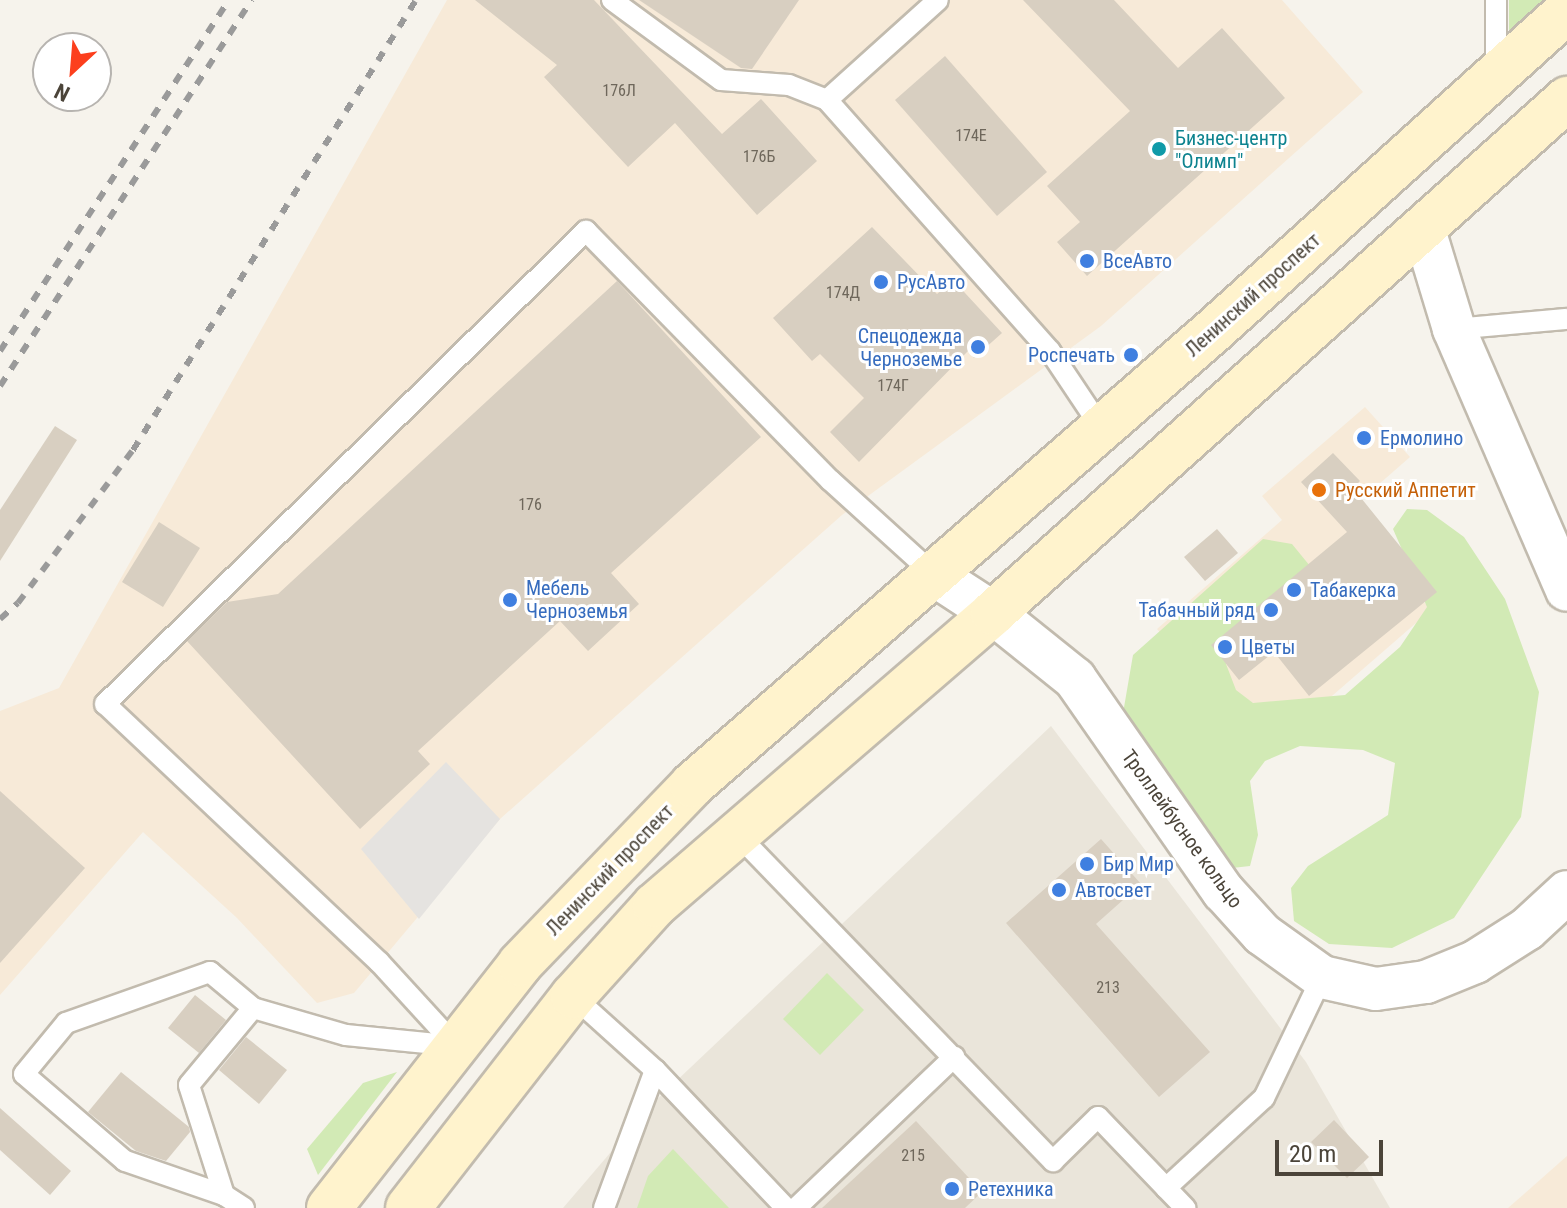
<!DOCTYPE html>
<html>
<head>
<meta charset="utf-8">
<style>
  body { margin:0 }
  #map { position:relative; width:1567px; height:1208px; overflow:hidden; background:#f6f3ec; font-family:"Roboto Condensed",sans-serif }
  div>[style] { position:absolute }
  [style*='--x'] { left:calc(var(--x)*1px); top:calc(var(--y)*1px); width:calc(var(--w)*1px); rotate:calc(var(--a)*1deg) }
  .residential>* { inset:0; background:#eae5da }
  .commercial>* { inset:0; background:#f7ead8 }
  .green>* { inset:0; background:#d2eab5 }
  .parking>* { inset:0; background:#e5e3e0 }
  .building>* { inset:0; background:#d8cfc1 }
  .roads { filter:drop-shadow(2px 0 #c2bbae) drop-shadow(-2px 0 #c2bbae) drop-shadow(0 2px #c2bbae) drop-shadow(0 -2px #c2bbae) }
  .service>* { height:20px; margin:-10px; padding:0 10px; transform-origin:10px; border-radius:10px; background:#fff }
  .minor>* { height:42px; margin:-21px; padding:0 21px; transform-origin:21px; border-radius:21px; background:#fff }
  .secondary>* { height:44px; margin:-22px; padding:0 22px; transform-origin:22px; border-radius:22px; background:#fff3cd }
  .rail>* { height:6px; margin-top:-3px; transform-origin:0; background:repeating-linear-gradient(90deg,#9a9a9a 0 10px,transparent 0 20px) }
  .dots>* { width:22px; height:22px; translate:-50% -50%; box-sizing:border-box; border:4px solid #fff; border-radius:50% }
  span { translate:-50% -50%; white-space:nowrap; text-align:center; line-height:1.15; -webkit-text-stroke:6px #fff; paint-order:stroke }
  .number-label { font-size:16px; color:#6e675b }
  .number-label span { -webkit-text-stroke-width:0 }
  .culture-label { font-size:20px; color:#0d838f }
  .left { translate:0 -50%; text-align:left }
  .shop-label { font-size:20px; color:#366cbe }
  .right { translate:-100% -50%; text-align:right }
  .street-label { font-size:20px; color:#4b4439 }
  .food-label { font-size:20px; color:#c56008 }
  .north { position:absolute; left:32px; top:32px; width:80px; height:80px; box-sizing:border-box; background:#fff; border:2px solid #b7b4b0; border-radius:50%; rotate:206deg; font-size:22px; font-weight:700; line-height:32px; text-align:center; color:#4b4439 }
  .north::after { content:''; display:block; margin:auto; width:28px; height:36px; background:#fc3f1d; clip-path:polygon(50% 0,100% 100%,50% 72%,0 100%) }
  .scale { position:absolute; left:1275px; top:1140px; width:108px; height:36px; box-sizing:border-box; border:4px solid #4b4439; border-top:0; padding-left:10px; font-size:24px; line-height:28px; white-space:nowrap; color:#4b4439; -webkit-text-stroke:6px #fff; paint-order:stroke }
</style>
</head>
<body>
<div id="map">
  <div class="residential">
    <div style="clip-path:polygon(1051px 726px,1306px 1062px,1390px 1208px,563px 1208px,652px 1104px)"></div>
  </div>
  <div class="commercial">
    <div style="clip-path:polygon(447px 0,1282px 0,1363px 92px,1101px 326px,842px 515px,500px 819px,354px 993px,317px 1003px,237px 918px,143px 832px,0 995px,0 711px,59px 688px)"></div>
    <div style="clip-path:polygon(1365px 407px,1410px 457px,1346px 513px,1431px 610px,1265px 754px,1157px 629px,1282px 520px,1262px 496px)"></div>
    <div style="clip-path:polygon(1567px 1156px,1567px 1208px,1508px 1208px)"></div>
  </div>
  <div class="green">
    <div style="clip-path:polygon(1509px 0,1550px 0,1509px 36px)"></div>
    <div style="clip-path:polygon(1407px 509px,1427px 510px,1464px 537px,1505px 599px,1539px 692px,1521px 817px,1454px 918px,1392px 948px,1329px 944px,1294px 921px,1291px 888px,1308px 866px,1388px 815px,1395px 763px,1363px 750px,1300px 746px,1265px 761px,1250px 781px,1258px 835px,1250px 866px,1232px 868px,1122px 719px,1133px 655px,1263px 539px,1292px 544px,1310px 566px,1226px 664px,1236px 690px,1253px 703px,1345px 695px,1400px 647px,1427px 607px,1393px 529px)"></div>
    <div style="clip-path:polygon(827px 973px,864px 1010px,820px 1055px,783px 1019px)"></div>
    <div style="clip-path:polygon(397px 1072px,318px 1175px,307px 1149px,363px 1083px)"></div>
    <div style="clip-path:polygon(673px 1149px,729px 1208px,637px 1208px,648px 1176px)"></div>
  </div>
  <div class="parking">
    <div style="clip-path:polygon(446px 762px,500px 819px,419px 919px,361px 849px)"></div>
  </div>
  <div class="building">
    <div style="clip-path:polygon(475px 0,594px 0,722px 134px,761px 99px,817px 161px,757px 215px,675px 123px,628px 167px,544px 77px,557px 65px)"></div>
    <div style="clip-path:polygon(639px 0,799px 0,752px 69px,741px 68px)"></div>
    <div style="clip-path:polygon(1023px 0,1114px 0,1178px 68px,1222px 28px,1285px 98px,1087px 276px,1057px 242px,1080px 222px,1047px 186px,1130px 111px)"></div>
    <div style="clip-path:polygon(945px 56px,1047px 172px,997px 216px,895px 100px)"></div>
    <div style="clip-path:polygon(872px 227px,937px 294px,953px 280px,1002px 333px,974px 358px,968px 351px,859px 462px,830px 432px,864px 398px,820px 354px,812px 361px,773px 318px)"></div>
    <div style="clip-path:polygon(617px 281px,761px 437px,611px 573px,639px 604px,588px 651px,560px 621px,418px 751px,430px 764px,360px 829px,187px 641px,227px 602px,278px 594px)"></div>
    <div style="clip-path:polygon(55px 426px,77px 440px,0 561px,0 510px)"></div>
    <div style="clip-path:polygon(1333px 453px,1360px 481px,1353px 488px,1437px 592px,1309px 696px,1274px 652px,1239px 680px,1211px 645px,1347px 532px,1301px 482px)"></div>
    <div style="clip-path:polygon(159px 522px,200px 548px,163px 607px,122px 582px)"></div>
    <div style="clip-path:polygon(1217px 529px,1238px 553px,1205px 581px,1184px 557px)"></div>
    <div style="clip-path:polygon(0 791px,85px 868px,0 963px)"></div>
    <div style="clip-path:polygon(1101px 839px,1141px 884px,1096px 924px,1210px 1052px,1159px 1097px,1006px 923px)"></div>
    <div style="clip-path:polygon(195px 995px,226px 1020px,199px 1053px,168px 1028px)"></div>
    <div style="clip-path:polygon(246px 1037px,287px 1070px,259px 1104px,219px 1070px)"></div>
    <div style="clip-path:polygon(121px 1072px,189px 1127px,190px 1132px,166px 1161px,136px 1151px,88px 1112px)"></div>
    <div style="clip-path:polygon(0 1108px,71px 1171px,50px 1195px,0 1150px)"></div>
    <div style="clip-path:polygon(1334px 1120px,1369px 1157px,1347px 1178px,1311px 1142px)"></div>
    <div style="clip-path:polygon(916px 1121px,982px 1192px,965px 1208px,822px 1208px)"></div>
  </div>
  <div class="roads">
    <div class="service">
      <div style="--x:612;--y:0;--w:135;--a:36.3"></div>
      <div style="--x:721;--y:80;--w:68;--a:4.2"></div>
      <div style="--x:789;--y:85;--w:41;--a:21.5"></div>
      <div style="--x:827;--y:100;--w:336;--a:48.4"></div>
      <div style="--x:1050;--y:351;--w:94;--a:56.3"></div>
      <div style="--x:1496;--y:0;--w:72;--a:90"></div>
      <div style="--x:827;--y:100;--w:149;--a:-42"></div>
      <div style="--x:1454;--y:329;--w:113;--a:-5.1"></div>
      <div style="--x:735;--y:832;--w:458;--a:46"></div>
      <div style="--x:1053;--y:1161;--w:63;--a:-44.4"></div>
      <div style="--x:1098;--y:1117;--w:98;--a:46.2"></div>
      <div style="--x:1166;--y:1188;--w:133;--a:-42.6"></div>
      <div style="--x:1264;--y:1098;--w:134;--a:-64.4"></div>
      <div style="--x:573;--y:996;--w:110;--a:42.1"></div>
      <div style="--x:655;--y:1070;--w:190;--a:46.5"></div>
      <div style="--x:456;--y:1046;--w:114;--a:-132.5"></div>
      <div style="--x:379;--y:962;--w:376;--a:-136.7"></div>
      <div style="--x:105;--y:704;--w:675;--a:-44.52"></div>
      <div style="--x:586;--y:231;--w:349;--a:45.6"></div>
      <div style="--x:830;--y:480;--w:143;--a:42.2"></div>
      <div style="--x:1166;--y:1188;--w:28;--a:46"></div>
      <div style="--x:224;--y:1195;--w:115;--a:-107.7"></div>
      <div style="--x:189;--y:1085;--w:100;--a:-50.3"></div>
      <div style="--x:244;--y:1208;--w:24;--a:-147"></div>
      <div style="--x:224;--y:1195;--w:105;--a:-161"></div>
      <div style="--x:125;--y:1161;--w:133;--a:-139.3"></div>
      <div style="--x:24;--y:1074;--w:66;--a:-50.5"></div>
      <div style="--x:66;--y:1023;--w:153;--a:-19.5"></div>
      <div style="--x:210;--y:972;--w:56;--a:39.9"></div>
      <div style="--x:253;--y:1008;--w:97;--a:16.2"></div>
      <div style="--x:346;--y:1035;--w:111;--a:5.7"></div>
      <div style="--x:604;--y:1208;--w:147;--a:-69.7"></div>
      <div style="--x:796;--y:1208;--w:219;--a:-43.7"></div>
    </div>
    <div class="minor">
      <div style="--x:1424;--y:230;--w:103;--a:73.1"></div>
      <div style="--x:1454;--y:329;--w:284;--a:66.6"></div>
      <div style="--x:936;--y:576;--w:68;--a:33"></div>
      <div style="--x:993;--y:613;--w:105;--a:38.8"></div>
      <div style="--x:1075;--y:679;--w:259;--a:55.1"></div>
      <div style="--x:1223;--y:891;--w:58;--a:47.8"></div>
      <div style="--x:1262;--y:934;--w:74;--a:35.6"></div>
      <div style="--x:1322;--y:977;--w:55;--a:12.5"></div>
      <div style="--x:1376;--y:989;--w:50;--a:-8"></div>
      <div style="--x:1426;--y:982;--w:53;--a:-22.2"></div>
      <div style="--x:1475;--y:962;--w:62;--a:-32.4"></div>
      <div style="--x:1527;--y:929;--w:54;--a:-42.8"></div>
    </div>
    <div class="secondary">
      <div style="--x:329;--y:1208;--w:310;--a:-51.9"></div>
      <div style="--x:520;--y:964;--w:248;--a:-46.1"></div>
      <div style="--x:692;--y:785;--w:691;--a:-41.07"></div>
      <div style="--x:1213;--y:331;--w:477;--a:-42.1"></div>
      <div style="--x:408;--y:1208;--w:269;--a:-52.1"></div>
      <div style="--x:573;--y:996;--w:122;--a:-48"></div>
      <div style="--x:655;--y:905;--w:447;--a:-40.8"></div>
      <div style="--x:993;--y:613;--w:771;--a:-41.84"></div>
    </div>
  </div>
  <div class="rail">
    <div style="--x:0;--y:351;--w:419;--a:-56.9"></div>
    <div style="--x:0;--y:386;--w:461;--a:-56.9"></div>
    <div style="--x:0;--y:619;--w:24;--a:-42"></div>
    <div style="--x:18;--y:603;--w:191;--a:-53.1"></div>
    <div style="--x:133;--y:450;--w:532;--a:-57.83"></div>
  </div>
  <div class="dots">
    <div style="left:1159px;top:149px;background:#0f9aa8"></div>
    <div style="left:1087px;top:261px;background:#3f7fe0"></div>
    <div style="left:881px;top:282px;background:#3f7fe0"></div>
    <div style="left:978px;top:347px;background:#3f7fe0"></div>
    <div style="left:1131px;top:355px;background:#3f7fe0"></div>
    <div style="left:1364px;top:438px;background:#3f7fe0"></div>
    <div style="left:1319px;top:490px;background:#e8710a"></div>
    <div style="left:1294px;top:590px;background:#3f7fe0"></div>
    <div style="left:510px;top:600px;background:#3f7fe0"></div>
    <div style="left:1271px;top:610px;background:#3f7fe0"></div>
    <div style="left:1225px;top:647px;background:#3f7fe0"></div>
    <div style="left:1087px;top:864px;background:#3f7fe0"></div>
    <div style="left:1059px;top:890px;background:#3f7fe0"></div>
    <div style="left:952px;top:1189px;background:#3f7fe0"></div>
  </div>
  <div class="number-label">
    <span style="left:619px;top:91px">176Л</span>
    <span style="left:971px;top:136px">174Е</span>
    <span style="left:759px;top:157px">176Б</span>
    <span style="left:843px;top:293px">174Д</span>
    <span style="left:893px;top:386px">174Г</span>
    <span style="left:530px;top:505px">176</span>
    <span style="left:1108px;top:988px">213</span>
    <span style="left:913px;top:1156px">215</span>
  </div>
  <div class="culture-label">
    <span class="left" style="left:1175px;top:150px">Бизнес-центр<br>"Олимп"</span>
  </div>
  <div class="shop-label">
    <span class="left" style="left:1103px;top:261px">ВсеАвто</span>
    <span class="left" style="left:897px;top:282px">РусАвто</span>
    <span class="right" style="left:962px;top:348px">Спецодежда<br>Черноземье</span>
    <span class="right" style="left:1115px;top:355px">Роспечать</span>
    <span class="left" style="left:1380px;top:438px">Ермолино</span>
    <span class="left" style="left:526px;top:600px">Мебель<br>Черноземья</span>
    <span class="left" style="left:1310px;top:590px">Табакерка</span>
    <span class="right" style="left:1255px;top:610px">Табачный ряд</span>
    <span class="left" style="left:1241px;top:647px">Цветы</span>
    <span class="left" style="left:1103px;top:864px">Бир Мир</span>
    <span class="left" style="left:1075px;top:890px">Автосвет</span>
    <span class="left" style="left:968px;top:1189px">Ретехника</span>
  </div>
  <div class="street-label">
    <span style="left:1253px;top:295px;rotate:-42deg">Ленинский проспект</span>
    <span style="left:1182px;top:829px;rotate:54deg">Троллейбусное кольцо</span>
    <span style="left:610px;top:870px;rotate:-46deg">Ленинский проспект</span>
  </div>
  <div class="food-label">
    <span class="left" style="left:1335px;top:490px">Русский Аппетит</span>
  </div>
  <div class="north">N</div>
  <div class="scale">20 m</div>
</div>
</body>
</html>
